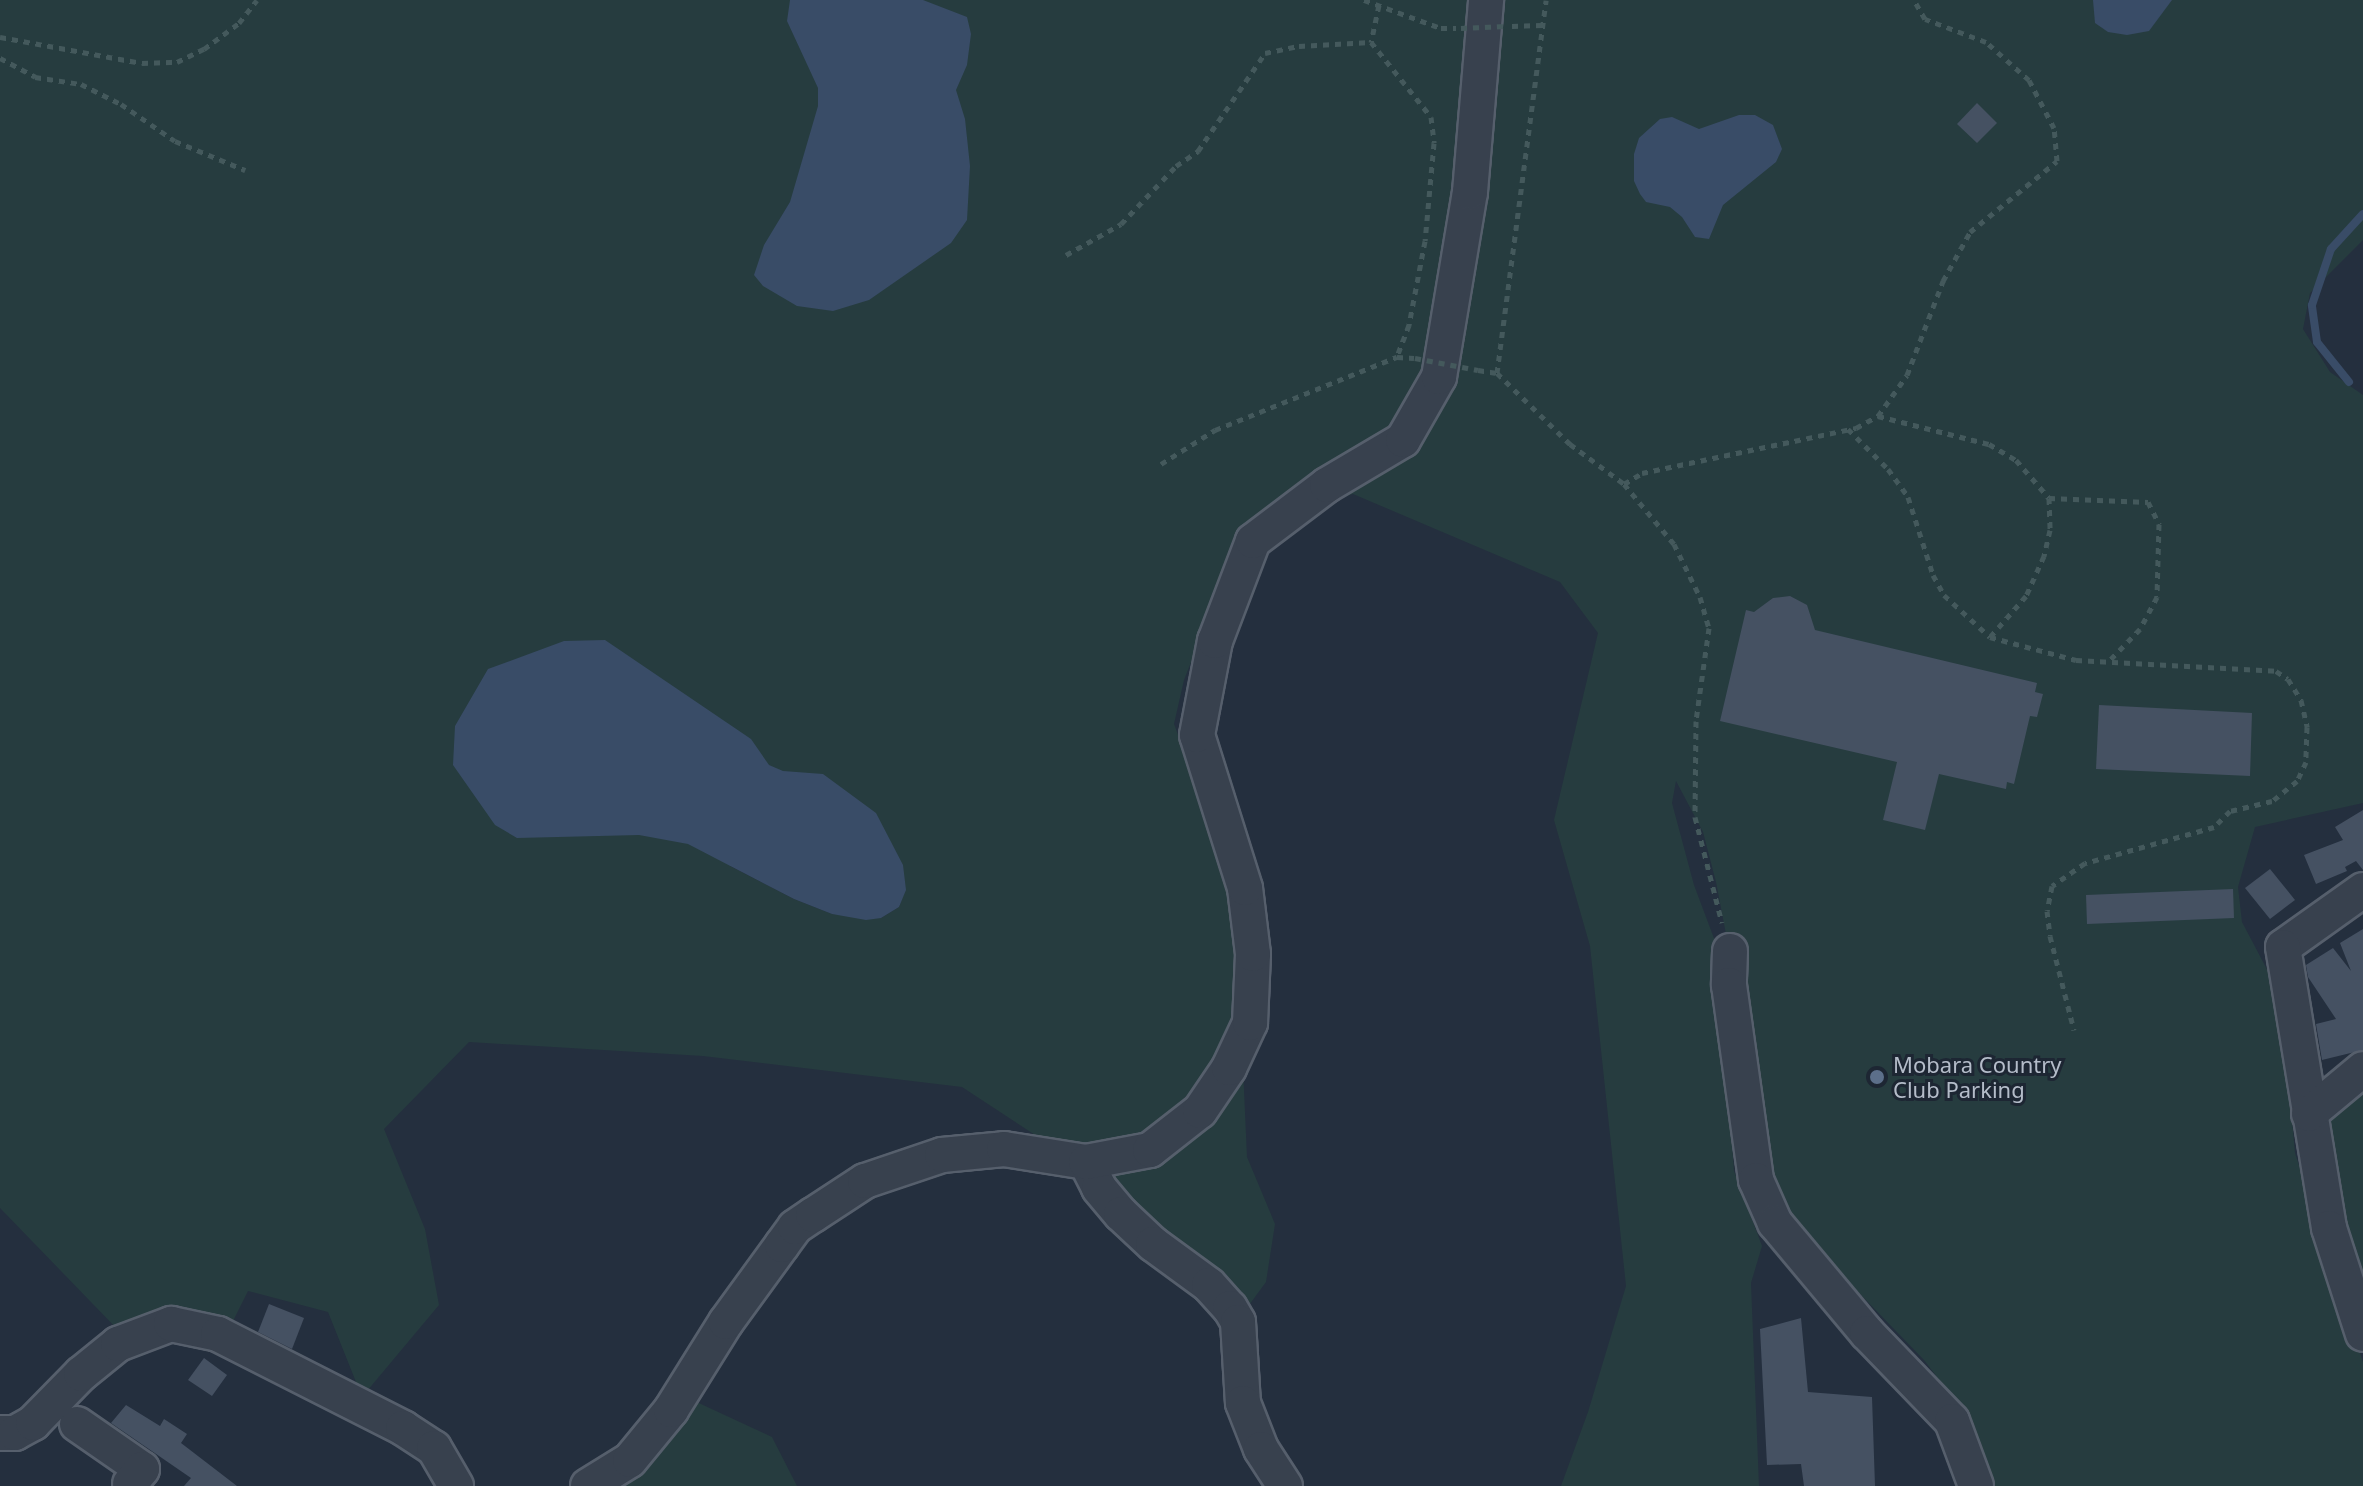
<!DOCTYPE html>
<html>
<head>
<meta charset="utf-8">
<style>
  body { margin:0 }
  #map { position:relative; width:2363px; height:1486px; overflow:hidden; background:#242f3e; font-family:"Noto Sans",sans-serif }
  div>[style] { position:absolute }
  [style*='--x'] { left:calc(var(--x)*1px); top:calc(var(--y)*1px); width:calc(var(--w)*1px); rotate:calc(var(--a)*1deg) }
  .green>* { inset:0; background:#263c3f }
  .water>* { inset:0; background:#394c67 }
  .stream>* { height:8px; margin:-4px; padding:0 4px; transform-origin:4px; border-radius:4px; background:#394c67 }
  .building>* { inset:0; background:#455162 }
  .path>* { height:5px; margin-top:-2.5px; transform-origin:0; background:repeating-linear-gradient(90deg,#44595c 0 6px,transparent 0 12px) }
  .roads { filter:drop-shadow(2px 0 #565f6c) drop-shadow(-2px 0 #565f6c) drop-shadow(0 2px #565f6c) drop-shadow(0 -2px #565f6c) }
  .minor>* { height:34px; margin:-17px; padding:0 17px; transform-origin:17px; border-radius:17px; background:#38414e }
  .path-bridge>* { height:5px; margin-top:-2.5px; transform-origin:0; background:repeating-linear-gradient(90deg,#44595c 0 6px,transparent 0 12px) }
  .dots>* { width:22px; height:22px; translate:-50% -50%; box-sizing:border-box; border:4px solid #1d2633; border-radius:50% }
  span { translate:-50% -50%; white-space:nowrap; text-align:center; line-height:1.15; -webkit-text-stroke:6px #1d2633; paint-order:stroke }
  .poi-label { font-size:22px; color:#b4bcc9 }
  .left { translate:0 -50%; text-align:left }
</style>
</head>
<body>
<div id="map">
  <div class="green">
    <div style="clip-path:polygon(evenodd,0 0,2363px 0,2363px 240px,2310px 293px,2303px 329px,2330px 372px,2363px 395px,2363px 803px,2255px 827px,2238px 887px,2242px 922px,2281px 996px,2295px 1153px,2363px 1362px,2363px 1486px,1992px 1486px,1989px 1471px,1950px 1394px,1924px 1360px,1800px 1232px,1774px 1185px,1716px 882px,1703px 832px,1676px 781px,1672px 803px,1694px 885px,1718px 949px,1734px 1171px,1762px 1246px,1751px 1283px,1759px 1486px,1561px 1486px,1588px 1412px,1626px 1286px,1590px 946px,1554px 820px,1598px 633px,1560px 582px,1353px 494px,1244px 527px,1184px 680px,1174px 724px,1235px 888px,1247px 1157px,1275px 1224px,1266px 1282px,1244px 1312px,1102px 1179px,962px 1087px,703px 1056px,469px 1042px,384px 1129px,425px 1229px,439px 1305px,362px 1397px,328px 1312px,248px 1291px,229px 1329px,119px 1331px,0 1208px,0 0,730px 866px,905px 890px,899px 907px,881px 918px,832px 914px,794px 899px,730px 866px)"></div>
    <div style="clip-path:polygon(2363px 1084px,2363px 1279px,2326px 1151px,2330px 1113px)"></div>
    <div style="clip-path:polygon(688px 1398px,772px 1437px,797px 1486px,622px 1486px,620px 1475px)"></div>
  </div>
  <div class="water">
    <div style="clip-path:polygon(790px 0,923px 0,967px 17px,971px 34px,967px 65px,956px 90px,965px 119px,970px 166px,967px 220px,951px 243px,869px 300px,833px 311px,797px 306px,763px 286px,754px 275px,764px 245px,790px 202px,818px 106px,818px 88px,787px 21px)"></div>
    <div style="clip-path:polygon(2093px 0,2172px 0,2149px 31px,2127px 35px,2108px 32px,2095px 23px)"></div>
    <div style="clip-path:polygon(1739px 115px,1755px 115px,1773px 125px,1782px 149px,1776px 162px,1723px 205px,1709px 239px,1695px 237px,1682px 217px,1670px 207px,1646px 202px,1640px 194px,1634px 181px,1634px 154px,1639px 138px,1660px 119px,1672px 117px,1699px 129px)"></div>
    <div style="clip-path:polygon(605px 640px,751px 739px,769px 765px,783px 771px,823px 774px,876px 813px,903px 865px,906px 890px,899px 907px,881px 918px,866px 920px,832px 914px,794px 899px,688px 844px,639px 835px,517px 838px,495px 825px,453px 765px,455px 726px,488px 669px,564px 641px)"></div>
  </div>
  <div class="stream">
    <div style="--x:2349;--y:382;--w:51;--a:-128.7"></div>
    <div style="--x:2317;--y:342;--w:37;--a:-98"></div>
    <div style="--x:2312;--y:305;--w:59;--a:-71.3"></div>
    <div style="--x:2331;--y:249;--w:47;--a:-47.6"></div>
  </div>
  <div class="building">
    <div style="clip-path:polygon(1977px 103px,1997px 123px,1977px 143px,1957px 124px)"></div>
    <div style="clip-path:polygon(1790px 596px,1807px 605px,1815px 630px,2037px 683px,2035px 692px,2043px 694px,2037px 717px,2030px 716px,2014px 784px,2007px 782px,2006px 789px,1939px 774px,1925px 830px,1883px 820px,1897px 762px,1720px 721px,1746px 610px,1754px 612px,1773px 598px)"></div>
    <div style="clip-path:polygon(2099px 705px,2252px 713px,2250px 776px,2096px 769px)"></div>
    <div style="clip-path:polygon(2363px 810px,2363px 870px,2356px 861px,2345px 867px,2347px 871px,2316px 884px,2304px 855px,2343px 840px,2335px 827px)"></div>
    <div style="clip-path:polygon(2270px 869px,2295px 900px,2270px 919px,2245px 888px)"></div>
    <div style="clip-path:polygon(2233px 889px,2234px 918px,2087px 924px,2086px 895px)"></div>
    <div style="clip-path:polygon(2363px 929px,2363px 1050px,2322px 1060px,2316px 1024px,2336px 1019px,2308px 977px,2306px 965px,2333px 948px,2351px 971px,2340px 943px)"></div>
    <div style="clip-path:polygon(269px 1304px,304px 1318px,292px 1349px,258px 1332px)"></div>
    <div style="clip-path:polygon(1801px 1318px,1808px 1392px,1872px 1397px,1875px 1486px,1804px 1486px,1801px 1464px,1767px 1465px,1760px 1329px)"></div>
    <div style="clip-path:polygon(204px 1358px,227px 1375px,212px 1396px,188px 1380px)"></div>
    <div style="clip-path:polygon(126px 1405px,160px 1426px,164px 1419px,187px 1434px,181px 1443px,237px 1486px,184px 1486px,191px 1478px,111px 1423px)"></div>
  </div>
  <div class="path">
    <div style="--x:1364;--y:0;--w:82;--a:20"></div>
    <div style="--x:1441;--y:28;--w:15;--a:0"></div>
    <div style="--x:1379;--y:5;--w:38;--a:102"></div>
    <div style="--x:1371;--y:42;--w:96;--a:51.3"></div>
    <div style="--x:1431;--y:117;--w:26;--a:83"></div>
    <div style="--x:1434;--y:143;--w:98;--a:95.2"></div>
    <div style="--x:1425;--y:241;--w:86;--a:100.8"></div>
    <div style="--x:1409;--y:325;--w:34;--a:111"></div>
    <div style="--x:1512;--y:26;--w:31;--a:-2"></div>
    <div style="--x:0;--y:37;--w:144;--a:10.4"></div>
    <div style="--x:142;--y:63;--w:35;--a:-2"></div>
    <div style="--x:177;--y:62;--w:30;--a:-26"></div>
    <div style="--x:204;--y:49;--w:44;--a:-36.6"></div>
    <div style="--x:239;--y:23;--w:29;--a:-52"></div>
    <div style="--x:0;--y:58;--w:40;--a:28"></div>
    <div style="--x:35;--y:77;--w:47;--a:8.7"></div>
    <div style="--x:81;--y:84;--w:45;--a:26.6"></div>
    <div style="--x:121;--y:104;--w:65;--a:34.4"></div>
    <div style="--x:175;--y:141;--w:76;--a:22.5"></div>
    <div style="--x:1066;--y:255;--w:63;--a:-29.4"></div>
    <div style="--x:1121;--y:224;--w:80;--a:-46.5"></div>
    <div style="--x:1176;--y:166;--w:27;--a:-34"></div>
    <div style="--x:1198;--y:151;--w:119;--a:-55.6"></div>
    <div style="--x:1265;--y:53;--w:35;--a:-12"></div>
    <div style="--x:1299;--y:46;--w:72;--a:-3.2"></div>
    <div style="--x:1478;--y:370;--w:19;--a:9"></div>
    <div style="--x:1497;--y:373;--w:102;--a:44.2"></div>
    <div style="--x:1570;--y:444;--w:67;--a:36.5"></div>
    <div style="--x:1624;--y:484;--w:78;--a:50.2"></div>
    <div style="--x:1674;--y:544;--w:59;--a:63.9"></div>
    <div style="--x:1700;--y:597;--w:32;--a:74"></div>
    <div style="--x:1709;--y:628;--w:94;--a:98"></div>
    <div style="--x:1696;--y:721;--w:96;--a:90.6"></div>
    <div style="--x:1695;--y:817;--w:109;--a:75.7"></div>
    <div style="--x:1497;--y:373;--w:376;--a:-82.5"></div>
    <div style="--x:1878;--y:416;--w:114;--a:14.2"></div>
    <div style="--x:1989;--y:444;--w:31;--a:31"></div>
    <div style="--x:2016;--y:460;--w:50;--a:49"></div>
    <div style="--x:2049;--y:498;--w:32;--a:88"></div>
    <div style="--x:2050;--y:530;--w:27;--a:103"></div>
    <div style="--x:2044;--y:556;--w:44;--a:114.2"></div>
    <div style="--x:2026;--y:596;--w:55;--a:131.3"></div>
    <div style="--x:1848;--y:429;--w:57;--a:45"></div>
    <div style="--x:1888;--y:469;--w:34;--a:54"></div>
    <div style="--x:1908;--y:497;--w:82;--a:72.2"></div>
    <div style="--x:1933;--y:575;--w:23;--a:61"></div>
    <div style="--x:1944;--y:595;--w:62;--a:42.4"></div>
    <div style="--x:1990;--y:637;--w:89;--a:15"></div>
    <div style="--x:2076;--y:660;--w:200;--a:3.1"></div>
    <div style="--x:2276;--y:671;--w:14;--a:34"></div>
    <div style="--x:2288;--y:679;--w:25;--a:58"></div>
    <div style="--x:2301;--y:700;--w:28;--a:77"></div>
    <div style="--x:2307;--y:727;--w:35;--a:92"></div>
    <div style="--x:2306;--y:762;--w:21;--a:115"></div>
    <div style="--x:2297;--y:781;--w:32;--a:141"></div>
    <div style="--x:2272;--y:801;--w:43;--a:166.6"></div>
    <div style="--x:2230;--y:811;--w:23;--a:135"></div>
    <div style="--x:2214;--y:827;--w:134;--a:164.4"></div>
    <div style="--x:2085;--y:863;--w:40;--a:145.1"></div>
    <div style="--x:2052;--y:886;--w:25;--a:101"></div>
    <div style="--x:2047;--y:911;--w:25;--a:83"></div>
    <div style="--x:2050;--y:936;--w:97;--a:75.7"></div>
    <div style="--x:1161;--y:464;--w:64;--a:-32.2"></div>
    <div style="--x:1215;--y:430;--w:196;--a:-21.9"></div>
    <div style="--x:1397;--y:357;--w:17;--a:3"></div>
    <div style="--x:1624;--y:484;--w:21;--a:-31"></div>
    <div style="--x:1642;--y:473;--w:219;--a:-11.9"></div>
    <div style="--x:1856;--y:428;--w:25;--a:-29"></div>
    <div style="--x:1878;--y:416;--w:50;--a:-54.7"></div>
    <div style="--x:1907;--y:375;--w:101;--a:-69"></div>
    <div style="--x:1943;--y:281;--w:56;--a:-61.1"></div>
    <div style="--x:1970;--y:232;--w:112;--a:-39.2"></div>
    <div style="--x:2057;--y:161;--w:33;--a:-95"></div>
    <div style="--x:2054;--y:128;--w:54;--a:-117.5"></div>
    <div style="--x:2029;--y:80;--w:57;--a:-138.5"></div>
    <div style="--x:1986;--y:42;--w:65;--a:-159.3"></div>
    <div style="--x:1925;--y:19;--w:22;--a:-120"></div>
    <div style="--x:2049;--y:498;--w:99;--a:2.3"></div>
    <div style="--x:2148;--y:502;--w:25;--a:63"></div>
    <div style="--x:2159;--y:524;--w:73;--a:91.6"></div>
    <div style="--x:2157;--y:597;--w:36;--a:118"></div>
    <div style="--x:2140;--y:629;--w:45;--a:134.1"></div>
  </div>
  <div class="roads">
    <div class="minor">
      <div style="--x:2363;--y:890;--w:98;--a:144.5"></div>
      <div style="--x:2283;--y:947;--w:285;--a:80.7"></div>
      <div style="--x:2329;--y:1228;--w:111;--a:72.2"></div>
      <div style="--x:1730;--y:951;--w:34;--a:92"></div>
      <div style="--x:1729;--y:985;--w:197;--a:82.1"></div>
      <div style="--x:1756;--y:1180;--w:47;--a:66.2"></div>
      <div style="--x:1775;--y:1223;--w:143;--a:50.1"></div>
      <div style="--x:1867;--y:1333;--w:122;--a:46"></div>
      <div style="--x:1952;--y:1421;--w:69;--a:69.7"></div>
      <div style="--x:2309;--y:1114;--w:70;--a:-39.8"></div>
      <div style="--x:1086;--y:1162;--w:29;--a:63"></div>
      <div style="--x:1099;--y:1188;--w:34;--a:50"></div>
      <div style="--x:1121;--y:1214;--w:44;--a:43.2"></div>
      <div style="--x:1153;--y:1244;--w:69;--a:36.2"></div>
      <div style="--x:1209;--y:1285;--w:31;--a:48"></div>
      <div style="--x:1230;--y:1308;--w:16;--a:60"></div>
      <div style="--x:1238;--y:1322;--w:81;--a:86.5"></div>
      <div style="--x:1243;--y:1403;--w:49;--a:68.6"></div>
      <div style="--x:1261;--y:1449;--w:44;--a:57"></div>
      <div style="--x:77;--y:1424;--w:79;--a:34.7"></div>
      <div style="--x:142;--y:1469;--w:19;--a:129"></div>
      <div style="--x:0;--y:1433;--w:15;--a:0"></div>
      <div style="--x:15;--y:1433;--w:21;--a:-29"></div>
      <div style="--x:33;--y:1423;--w:69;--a:-45.6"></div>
      <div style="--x:81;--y:1374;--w:48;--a:-39"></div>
      <div style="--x:118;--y:1344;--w:57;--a:-20.7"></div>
      <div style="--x:171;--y:1324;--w:48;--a:12"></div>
      <div style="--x:218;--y:1334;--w:208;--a:26.9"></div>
      <div style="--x:403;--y:1428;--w:37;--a:33"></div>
      <div style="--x:434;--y:1448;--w:44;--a:59.9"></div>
      <div style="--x:588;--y:1486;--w:49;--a:-31.8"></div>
      <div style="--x:630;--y:1460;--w:65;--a:-50.6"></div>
      <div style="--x:671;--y:1410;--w:104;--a:-58"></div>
      <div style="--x:726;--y:1322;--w:95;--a:-54"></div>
      <div style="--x:782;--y:1245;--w:22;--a:-54"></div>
      <div style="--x:795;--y:1227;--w:22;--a:-34"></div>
      <div style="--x:813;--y:1215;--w:62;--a:-33.2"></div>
      <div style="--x:865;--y:1181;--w:81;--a:-18.7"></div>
      <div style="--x:942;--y:1155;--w:62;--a:-5.5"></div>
      <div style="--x:1004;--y:1149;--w:83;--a:9"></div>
      <div style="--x:1086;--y:1162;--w:65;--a:-10.6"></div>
      <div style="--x:1150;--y:1150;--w:63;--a:-38"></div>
      <div style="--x:1200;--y:1111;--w:52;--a:-56"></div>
      <div style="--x:1229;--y:1068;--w:50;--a:-65"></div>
      <div style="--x:1250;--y:1023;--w:69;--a:-87.5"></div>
      <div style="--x:1253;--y:954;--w:66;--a:-96.9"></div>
      <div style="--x:1245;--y:888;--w:160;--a:-107.4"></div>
      <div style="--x:1197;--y:735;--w:96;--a:-79.2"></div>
      <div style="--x:1215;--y:641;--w:107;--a:-69.2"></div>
      <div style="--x:1253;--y:541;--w:93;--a:-37.1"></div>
      <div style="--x:1327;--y:485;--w:88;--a:-30.6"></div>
      <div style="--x:1403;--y:440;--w:73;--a:-60.3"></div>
      <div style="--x:1439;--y:377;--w:188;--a:-80.5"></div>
      <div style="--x:1470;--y:192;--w:193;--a:-85.2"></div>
    </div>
  </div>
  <div class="path-bridge">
    <div style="--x:1461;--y:28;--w:45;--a:-2.5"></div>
    <div style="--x:1415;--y:358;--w:64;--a:10.8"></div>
  </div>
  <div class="dots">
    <div style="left:1877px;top:1077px;background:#5c6f8a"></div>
  </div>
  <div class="poi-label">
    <span class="left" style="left:1893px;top:1077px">Mobara Country<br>Club Parking</span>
  </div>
</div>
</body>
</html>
